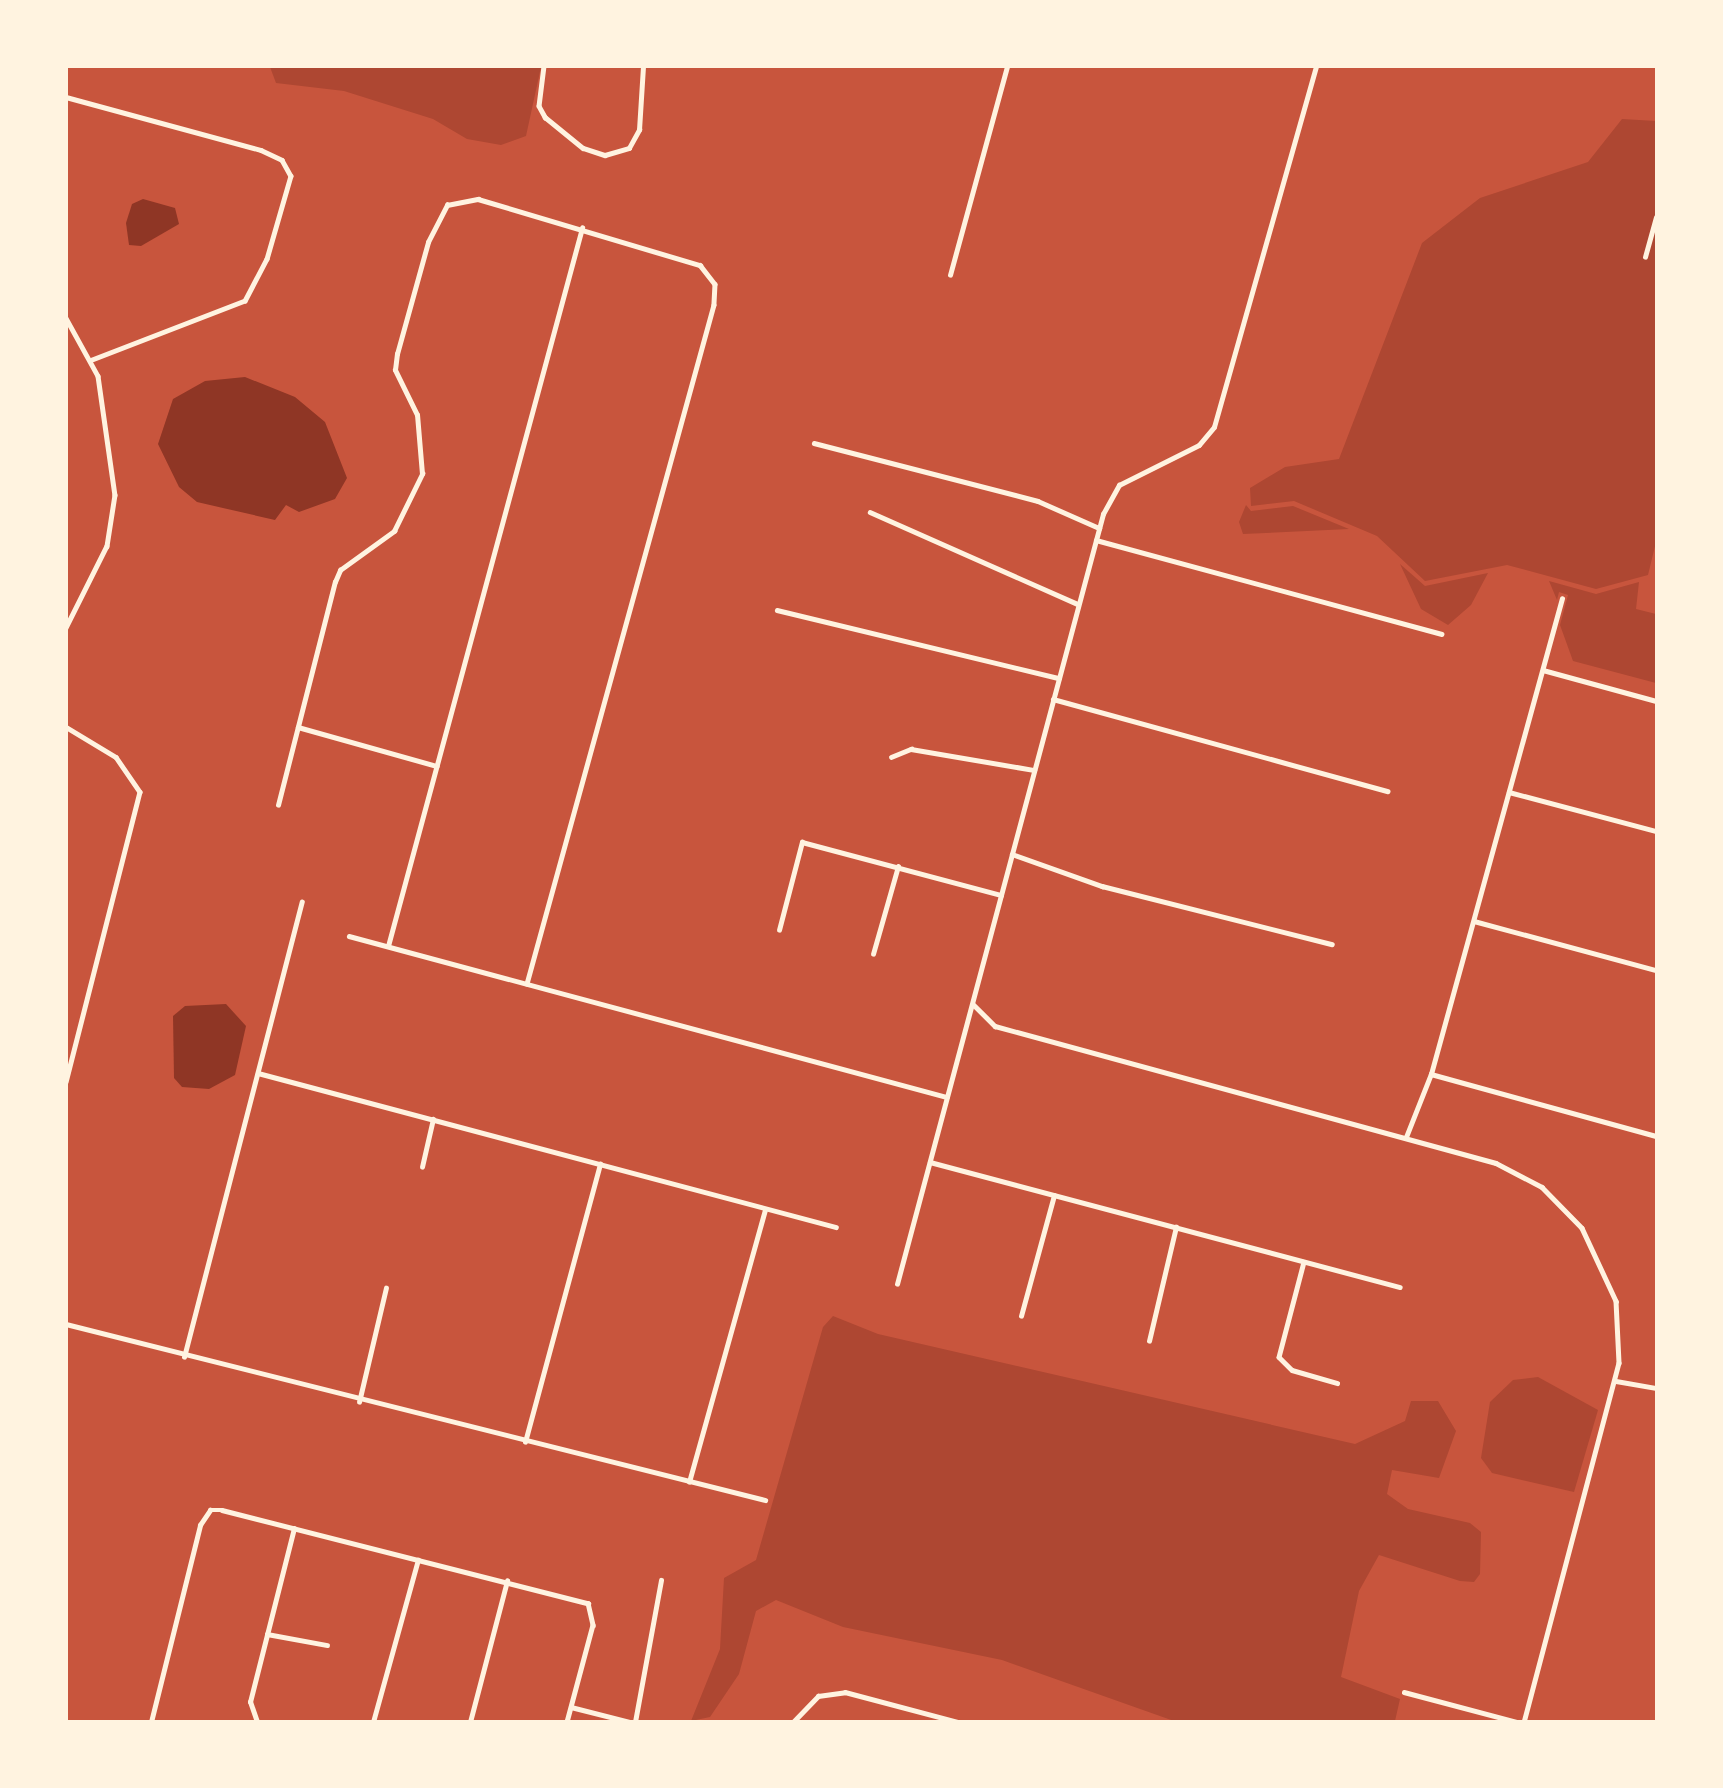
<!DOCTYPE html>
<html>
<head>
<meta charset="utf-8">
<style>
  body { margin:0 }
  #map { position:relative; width:1723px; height:1788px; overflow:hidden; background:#c8553d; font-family:"Space Grotesk",sans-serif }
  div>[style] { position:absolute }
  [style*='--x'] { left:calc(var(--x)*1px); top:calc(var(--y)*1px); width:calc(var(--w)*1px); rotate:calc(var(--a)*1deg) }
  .green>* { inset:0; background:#ae4732 }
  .water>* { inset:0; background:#8f3625 }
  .minor>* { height:4.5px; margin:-2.25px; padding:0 2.25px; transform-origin:2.25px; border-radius:2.25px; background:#fff3e0 }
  span { translate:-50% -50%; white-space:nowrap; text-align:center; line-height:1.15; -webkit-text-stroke:6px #fff3e0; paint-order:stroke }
  .frame { position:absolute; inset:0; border:68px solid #fff3e0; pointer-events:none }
</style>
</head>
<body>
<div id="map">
  <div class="green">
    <div style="clip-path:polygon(270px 67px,541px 67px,526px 136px,501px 145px,467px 139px,433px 119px,344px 91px,276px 83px)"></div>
    <div style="clip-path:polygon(1622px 119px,1656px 121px,1656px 542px,1648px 575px,1596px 589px,1507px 565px,1425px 581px,1377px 536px,1294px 501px,1251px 506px,1250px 488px,1285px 467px,1339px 459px,1422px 243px,1480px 198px,1588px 162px)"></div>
    <div style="clip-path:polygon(1246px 505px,1251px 511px,1293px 506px,1349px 529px,1243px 534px,1239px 522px)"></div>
    <div style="clip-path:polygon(1400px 564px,1425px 586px,1488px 573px,1471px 605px,1448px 625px,1421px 609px)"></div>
    <div style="clip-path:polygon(1549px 581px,1596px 594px,1639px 582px,1636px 609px,1656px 614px,1656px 683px,1573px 661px,1560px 625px,1568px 595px,1559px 592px,1557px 600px)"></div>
    <div style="clip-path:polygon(833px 1316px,878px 1334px,1355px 1444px,1405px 1421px,1411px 1401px,1438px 1401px,1456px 1431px,1439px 1478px,1392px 1470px,1387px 1494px,1408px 1509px,1470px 1523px,1481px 1532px,1480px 1574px,1474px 1582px,1460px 1581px,1379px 1555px,1359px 1591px,1341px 1677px,1400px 1699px,1395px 1721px,1174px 1721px,1002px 1660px,843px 1627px,776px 1600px,756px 1611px,739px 1674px,710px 1717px,691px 1721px,720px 1649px,724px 1578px,756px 1560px,823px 1327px)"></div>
    <div style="clip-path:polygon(1538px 1377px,1598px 1410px,1574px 1492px,1492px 1473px,1481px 1458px,1490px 1402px,1513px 1380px)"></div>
  </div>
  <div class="water">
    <div style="clip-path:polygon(143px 199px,175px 208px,179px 224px,141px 246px,129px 245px,126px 223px,132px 204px)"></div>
    <div style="clip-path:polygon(245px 377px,295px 397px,325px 422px,347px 478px,335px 499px,299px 512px,286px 505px,275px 520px,197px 502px,179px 487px,158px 444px,173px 399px,205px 381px)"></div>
    <div style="clip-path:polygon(226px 1004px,246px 1026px,235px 1075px,209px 1089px,182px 1087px,174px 1078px,173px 1016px,185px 1006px)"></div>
  </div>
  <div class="minor">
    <div style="--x:544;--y:66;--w:40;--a:97.1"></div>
    <div style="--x:539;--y:106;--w:13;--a:61"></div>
    <div style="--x:545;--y:117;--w:49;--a:39.2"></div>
    <div style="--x:583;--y:148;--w:23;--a:18"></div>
    <div style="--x:605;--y:155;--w:25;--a:-16"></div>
    <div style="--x:629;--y:148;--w:21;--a:-61"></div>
    <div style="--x:639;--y:130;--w:64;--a:-86.4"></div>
    <div style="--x:66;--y:97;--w:202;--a:15.2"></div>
    <div style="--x:261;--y:150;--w:23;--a:25"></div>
    <div style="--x:282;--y:160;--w:18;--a:61"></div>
    <div style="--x:291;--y:176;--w:86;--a:106.1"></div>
    <div style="--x:267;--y:259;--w:47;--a:117.6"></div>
    <div style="--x:245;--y:301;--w:164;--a:158.9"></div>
    <div style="--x:1645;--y:257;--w:41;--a:-74.6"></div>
    <div style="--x:950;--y:275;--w:217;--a:-74.7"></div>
    <div style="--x:66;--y:318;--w:66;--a:61.1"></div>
    <div style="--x:98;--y:376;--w:120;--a:81.9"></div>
    <div style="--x:115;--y:495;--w:52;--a:98.9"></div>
    <div style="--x:107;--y:546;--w:92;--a:116.6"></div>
    <div style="--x:814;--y:443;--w:231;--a:14.5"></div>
    <div style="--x:1038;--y:501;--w:67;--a:23.9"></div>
    <div style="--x:870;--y:512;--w:227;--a:23.9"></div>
    <div style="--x:1096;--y:540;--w:358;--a:15.2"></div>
    <div style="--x:777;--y:610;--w:290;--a:13.6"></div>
    <div style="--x:1543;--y:670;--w:117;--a:15.3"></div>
    <div style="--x:1053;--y:699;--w:347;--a:15.4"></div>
    <div style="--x:66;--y:727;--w:58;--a:31"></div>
    <div style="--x:116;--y:757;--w:42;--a:55.6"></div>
    <div style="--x:140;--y:792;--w:299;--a:104.3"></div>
    <div style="--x:298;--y:727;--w:144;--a:15.7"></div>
    <div style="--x:891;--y:757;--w:22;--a:-22"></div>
    <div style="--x:911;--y:749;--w:125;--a:9.7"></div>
    <div style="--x:1509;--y:792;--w:152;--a:14.9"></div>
    <div style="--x:278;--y:805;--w:230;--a:-75.7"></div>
    <div style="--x:335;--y:582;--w:13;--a:-67"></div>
    <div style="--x:340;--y:570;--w:67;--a:-35.8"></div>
    <div style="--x:394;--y:531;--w:64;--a:-63.8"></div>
    <div style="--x:422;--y:474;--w:59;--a:-94.8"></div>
    <div style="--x:417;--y:415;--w:50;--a:-116.1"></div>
    <div style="--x:395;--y:370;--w:16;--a:-83"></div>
    <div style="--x:397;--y:354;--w:116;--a:-74.5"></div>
    <div style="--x:428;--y:242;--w:42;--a:-62.8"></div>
    <div style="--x:447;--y:205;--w:32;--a:-11"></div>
    <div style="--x:478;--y:199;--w:232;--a:16.6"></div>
    <div style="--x:700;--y:265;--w:24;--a:52"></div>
    <div style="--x:715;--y:284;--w:21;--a:93"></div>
    <div style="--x:714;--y:305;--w:704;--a:105.4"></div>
    <div style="--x:1012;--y:854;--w:96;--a:19.6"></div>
    <div style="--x:1102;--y:886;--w:237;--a:14.2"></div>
    <div style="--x:1474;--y:921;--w:188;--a:15.1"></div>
    <div style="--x:779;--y:930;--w:91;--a:-75.4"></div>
    <div style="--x:802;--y:842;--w:206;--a:14.9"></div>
    <div style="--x:349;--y:936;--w:619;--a:15.07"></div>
    <div style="--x:388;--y:946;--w:744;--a:-74.88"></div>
    <div style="--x:873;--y:954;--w:91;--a:-74.1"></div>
    <div style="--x:974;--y:1005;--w:30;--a:45"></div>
    <div style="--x:995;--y:1026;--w:519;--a:15.29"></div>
    <div style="--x:1496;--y:1163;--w:52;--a:27.6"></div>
    <div style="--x:1542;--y:1187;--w:57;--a:45.7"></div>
    <div style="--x:1582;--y:1228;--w:81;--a:65"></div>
    <div style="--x:1616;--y:1301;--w:62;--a:87.2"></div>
    <div style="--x:1619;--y:1363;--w:371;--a:104.8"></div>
    <div style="--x:258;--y:1073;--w:598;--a:14.92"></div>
    <div style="--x:1431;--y:1074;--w:233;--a:15.4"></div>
    <div style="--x:1406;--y:1137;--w:68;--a:-68.4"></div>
    <div style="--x:1431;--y:1074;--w:493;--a:-74.6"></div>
    <div style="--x:930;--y:1162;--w:486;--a:14.9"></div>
    <div style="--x:422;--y:1167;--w:49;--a:-77.1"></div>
    <div style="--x:1304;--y:1262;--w:98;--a:104.7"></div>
    <div style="--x:1279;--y:1357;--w:18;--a:45"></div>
    <div style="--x:1292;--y:1370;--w:47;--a:16.1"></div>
    <div style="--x:897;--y:1284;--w:797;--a:-75.02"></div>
    <div style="--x:1103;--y:514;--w:33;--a:-61"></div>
    <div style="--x:1119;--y:485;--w:89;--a:-26.6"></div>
    <div style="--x:1199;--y:445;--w:23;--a:-50"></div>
    <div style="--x:1214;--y:427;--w:375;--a:-74.2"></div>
    <div style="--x:1021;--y:1316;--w:125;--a:-74.7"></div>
    <div style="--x:66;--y:1324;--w:721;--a:14.13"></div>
    <div style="--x:1149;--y:1341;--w:117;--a:-76.7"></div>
    <div style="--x:184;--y:1357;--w:470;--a:-75.5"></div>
    <div style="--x:1616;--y:1381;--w:41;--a:9.9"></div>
    <div style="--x:359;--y:1402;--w:117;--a:-76.7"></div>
    <div style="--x:525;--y:1442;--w:288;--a:-74.9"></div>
    <div style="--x:689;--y:1482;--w:283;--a:-74.4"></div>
    <div style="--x:267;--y:1634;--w:61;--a:10.4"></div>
    <div style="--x:1404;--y:1692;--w:117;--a:14.9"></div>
    <div style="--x:571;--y:1707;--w:61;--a:14.3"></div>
    <div style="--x:151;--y:1722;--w:203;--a:-76"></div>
    <div style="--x:200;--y:1525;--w:18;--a:-56"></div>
    <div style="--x:210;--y:1510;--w:12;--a:0"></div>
    <div style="--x:222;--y:1510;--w:378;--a:14.3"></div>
    <div style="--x:588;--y:1603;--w:23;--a:77"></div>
    <div style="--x:593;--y:1625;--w:100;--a:105"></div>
    <div style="--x:257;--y:1722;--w:21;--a:-109"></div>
    <div style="--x:250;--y:1702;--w:179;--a:-75.8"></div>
    <div style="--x:373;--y:1722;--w:168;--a:-74.5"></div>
    <div style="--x:470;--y:1722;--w:146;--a:-75.3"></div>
    <div style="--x:635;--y:1722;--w:144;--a:-79.6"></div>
    <div style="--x:793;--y:1722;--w:36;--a:-46"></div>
    <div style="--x:818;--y:1696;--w:27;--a:-8"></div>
    <div style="--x:845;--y:1692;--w:117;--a:14.9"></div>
  </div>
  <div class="frame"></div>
</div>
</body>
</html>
